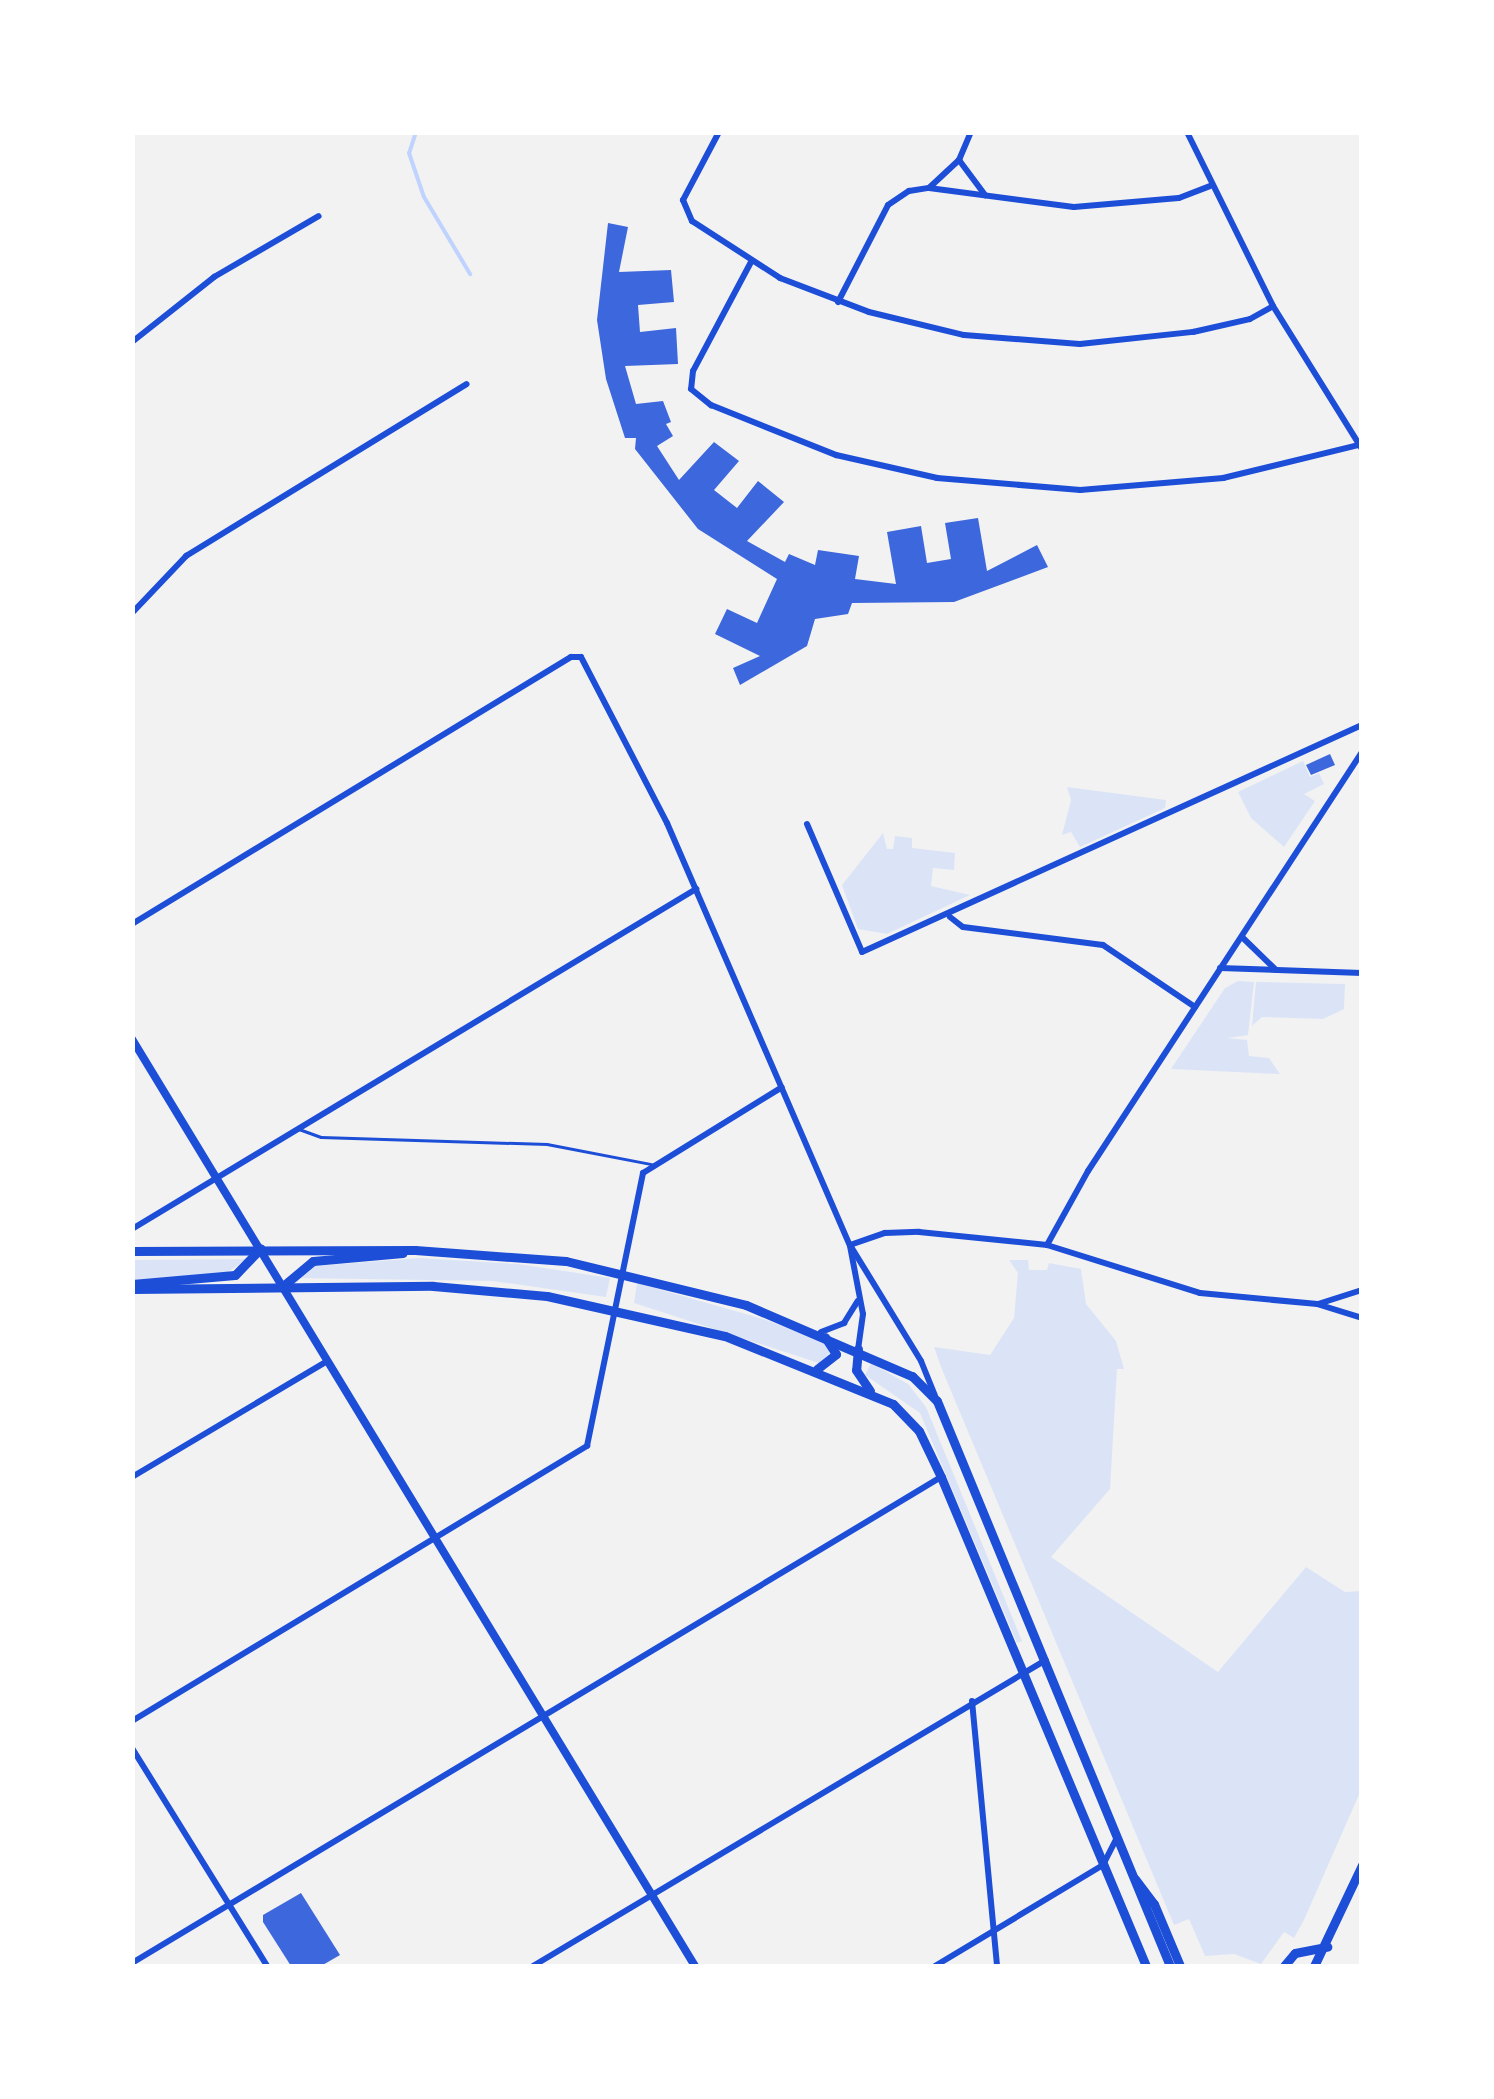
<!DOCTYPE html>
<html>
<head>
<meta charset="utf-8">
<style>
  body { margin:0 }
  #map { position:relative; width:1494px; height:2099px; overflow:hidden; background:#f2f2f2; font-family:"Noto Sans",sans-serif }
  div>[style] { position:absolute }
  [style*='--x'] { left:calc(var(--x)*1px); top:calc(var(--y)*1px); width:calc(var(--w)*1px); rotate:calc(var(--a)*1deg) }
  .green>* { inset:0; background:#dbe4f7 }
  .stream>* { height:4px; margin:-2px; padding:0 2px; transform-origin:2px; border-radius:2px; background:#bfd3fe }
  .building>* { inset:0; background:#3d67dc }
  .service>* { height:2.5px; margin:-1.25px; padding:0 1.25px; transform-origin:1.25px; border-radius:1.25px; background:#1d4ed8 }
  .minor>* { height:6px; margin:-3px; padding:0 3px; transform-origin:3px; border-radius:3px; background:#1d4ed8 }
  .tertiary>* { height:8px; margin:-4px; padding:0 4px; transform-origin:4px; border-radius:4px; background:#1d4ed8 }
  .secondary>* { height:9px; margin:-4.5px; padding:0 4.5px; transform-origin:4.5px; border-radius:4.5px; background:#1d4ed8 }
  .primary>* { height:9px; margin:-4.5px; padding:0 4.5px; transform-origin:4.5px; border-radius:4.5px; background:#1d4ed8 }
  span { translate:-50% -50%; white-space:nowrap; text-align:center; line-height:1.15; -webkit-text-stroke:8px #fff; paint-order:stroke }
  .frame { position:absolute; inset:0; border:135px solid #fff; pointer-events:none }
</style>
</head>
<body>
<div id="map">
  <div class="green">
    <div style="clip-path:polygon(1303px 761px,1310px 777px,1319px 773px,1324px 784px,1304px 794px,1315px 801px,1284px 847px,1251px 818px,1238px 792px)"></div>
    <div style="clip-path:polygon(1067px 787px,1166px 800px,1165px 808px,1080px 847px,1071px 832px,1062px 835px,1071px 800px)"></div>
    <div style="clip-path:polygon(883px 833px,887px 849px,893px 849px,895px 836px,912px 838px,912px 848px,955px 853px,954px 870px,933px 868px,931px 886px,970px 895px,887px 934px,858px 929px,842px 885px)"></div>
    <div style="clip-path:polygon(1238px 981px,1254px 982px,1248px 1035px,1227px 1038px,1247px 1040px,1249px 1056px,1269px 1058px,1280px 1074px,1171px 1069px,1225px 988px)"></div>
    <div style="clip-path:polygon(1256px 982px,1345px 984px,1344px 1009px,1323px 1019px,1262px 1017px,1252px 1026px)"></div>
    <div style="clip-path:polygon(420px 1258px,518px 1264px,610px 1278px,606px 1297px,493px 1281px,297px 1278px,314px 1266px)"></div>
    <div style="clip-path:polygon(246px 1259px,227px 1273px,133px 1280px,133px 1260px)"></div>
    <div style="clip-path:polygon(1009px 1260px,1028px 1260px,1029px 1270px,1047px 1270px,1049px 1263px,1081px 1269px,1086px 1304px,1116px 1341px,1124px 1369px,1117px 1369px,1110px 1489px,1051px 1557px,1218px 1672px,1306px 1567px,1345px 1592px,1361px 1591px,1361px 1790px,1304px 1920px,1294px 1938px,1284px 1932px,1261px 1964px,1234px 1954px,1205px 1956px,1189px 1919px,1174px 1925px,941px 1367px,934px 1347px,990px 1355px,1014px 1318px,1018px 1273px)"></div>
    <div style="clip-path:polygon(637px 1283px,763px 1319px,825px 1342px,831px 1352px,819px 1363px,634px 1303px)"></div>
    <div style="clip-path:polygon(871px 1363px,908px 1384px,926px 1407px,1022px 1641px,1017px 1643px,920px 1413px,865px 1375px)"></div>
  </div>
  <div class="stream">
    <div style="--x:416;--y:132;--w:22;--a:108"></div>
    <div style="--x:409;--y:153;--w:46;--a:71.2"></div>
    <div style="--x:424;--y:197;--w:90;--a:59.1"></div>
  </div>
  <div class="building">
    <div style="clip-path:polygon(608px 223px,628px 227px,619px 272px,671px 270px,674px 302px,638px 305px,640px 332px,676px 328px,678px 364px,625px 366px,636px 404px,663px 401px,671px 422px,666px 424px,673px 436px,657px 446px,679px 480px,714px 442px,739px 461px,714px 490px,737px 508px,758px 481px,784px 502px,747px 541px,785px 562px,789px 554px,815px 565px,818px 550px,859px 556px,855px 579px,896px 584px,887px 532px,921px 526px,927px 563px,951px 559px,945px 523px,978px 518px,987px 571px,1037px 545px,1048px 567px,954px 602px,852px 603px,848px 614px,815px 619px,807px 646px,740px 685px,733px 668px,760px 656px,715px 634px,727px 609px,757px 623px,777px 579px,698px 529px,635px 449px,636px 438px,625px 438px,606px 379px,597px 320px)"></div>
    <div style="clip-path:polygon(1330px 754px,1335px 765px,1311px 775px,1306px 765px)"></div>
    <div style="clip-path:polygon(301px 1893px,340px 1955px,321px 1966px,291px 1966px,263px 1922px,263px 1915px)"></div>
  </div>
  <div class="service">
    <div style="--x:299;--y:1129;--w:23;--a:20"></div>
    <div style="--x:321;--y:1137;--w:226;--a:1.8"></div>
    <div style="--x:547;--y:1144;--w:106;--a:10.9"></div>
  </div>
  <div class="minor">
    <div style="--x:719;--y:132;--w:77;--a:117.9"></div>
    <div style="--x:683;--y:200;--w:23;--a:67"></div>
    <div style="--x:692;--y:221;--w:105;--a:32.9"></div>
    <div style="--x:780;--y:278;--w:95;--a:20.9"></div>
    <div style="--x:869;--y:312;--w:98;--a:13.6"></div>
    <div style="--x:964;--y:335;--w:116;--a:4.4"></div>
    <div style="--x:1080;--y:344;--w:114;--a:-6.1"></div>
    <div style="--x:1193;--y:332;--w:58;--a:-12.8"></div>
    <div style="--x:1250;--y:319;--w:26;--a:-29"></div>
    <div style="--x:1187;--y:132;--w:194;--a:63.7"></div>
    <div style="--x:1273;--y:306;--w:168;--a:58.1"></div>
    <div style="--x:959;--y:160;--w:44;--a:53.4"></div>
    <div style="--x:930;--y:187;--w:40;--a:-43"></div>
    <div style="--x:959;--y:160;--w:30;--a:-67"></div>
    <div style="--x:751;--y:262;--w:123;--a:118"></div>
    <div style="--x:693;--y:371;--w:18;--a:96"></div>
    <div style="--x:691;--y:389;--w:26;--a:39"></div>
    <div style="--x:711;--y:405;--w:135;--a:21.8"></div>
    <div style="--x:836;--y:455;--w:104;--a:12.8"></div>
    <div style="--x:937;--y:478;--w:144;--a:4.8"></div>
    <div style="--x:1080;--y:490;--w:144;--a:-4.8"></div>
    <div style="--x:1223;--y:478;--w:139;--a:-13.7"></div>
    <div style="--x:838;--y:302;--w:109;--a:-62.7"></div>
    <div style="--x:888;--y:205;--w:25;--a:-34"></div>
    <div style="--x:909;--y:191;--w:20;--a:-9"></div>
    <div style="--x:929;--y:188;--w:146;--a:7.5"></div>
    <div style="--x:1074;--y:207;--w:105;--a:-4.9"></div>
    <div style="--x:1179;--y:198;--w:33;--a:-21"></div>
    <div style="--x:132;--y:342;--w:105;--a:-38.4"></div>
    <div style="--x:214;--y:277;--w:121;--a:-30.2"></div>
    <div style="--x:132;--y:613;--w:79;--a:-46.5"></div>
    <div style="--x:186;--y:556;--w:329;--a:-31.5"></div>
    <div style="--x:807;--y:824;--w:139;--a:66.7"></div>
    <div style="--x:862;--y:952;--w:549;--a:-24.42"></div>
    <div style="--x:950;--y:917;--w:16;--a:38"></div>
    <div style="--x:963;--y:927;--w:141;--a:7.3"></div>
    <div style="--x:1103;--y:945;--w:111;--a:34"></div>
    <div style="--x:132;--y:924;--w:514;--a:-31.31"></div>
    <div style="--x:571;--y:657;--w:10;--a:0"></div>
    <div style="--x:581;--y:657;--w:187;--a:62.6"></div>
    <div style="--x:667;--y:823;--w:460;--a:66.6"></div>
    <div style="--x:850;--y:1245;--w:136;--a:58.5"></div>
    <div style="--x:921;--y:1361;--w:37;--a:68"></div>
    <div style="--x:1242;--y:937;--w:47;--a:44.1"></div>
    <div style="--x:1220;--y:968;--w:142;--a:2"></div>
    <div style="--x:132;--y:1229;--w:659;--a:-31.08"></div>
    <div style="--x:850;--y:1245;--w:37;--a:-19"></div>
    <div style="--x:885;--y:1233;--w:34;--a:-2"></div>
    <div style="--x:919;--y:1232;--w:129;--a:5.8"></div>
    <div style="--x:1047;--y:1245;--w:160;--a:17.4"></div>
    <div style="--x:1200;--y:1293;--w:118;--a:5.4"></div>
    <div style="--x:1317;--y:1304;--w:47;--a:17.3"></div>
    <div style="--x:1047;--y:1245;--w:85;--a:-61"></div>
    <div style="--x:1088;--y:1171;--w:501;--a:-56.82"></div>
    <div style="--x:850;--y:1246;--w:69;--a:79.2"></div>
    <div style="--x:863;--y:1314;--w:35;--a:98"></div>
    <div style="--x:1318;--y:1304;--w:46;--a:-17.7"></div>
    <div style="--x:821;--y:1332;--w:25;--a:-21"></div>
    <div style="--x:844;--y:1323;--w:26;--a:-58"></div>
    <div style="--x:132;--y:1477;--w:227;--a:-30.7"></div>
    <div style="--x:972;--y:1701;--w:266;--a:84.6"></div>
    <div style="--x:132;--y:1721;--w:532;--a:-31.15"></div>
    <div style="--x:587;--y:1446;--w:279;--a:-78.4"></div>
    <div style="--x:643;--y:1173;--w:163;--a:-31.7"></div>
    <div style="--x:132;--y:1748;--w:256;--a:58.2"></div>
    <div style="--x:132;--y:1963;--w:944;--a:-30.99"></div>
    <div style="--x:533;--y:1966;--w:597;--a:-30.82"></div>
    <div style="--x:935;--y:1966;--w:196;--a:-31"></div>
    <div style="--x:1103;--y:1865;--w:31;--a:-63"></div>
  </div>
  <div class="tertiary">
    <div style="--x:132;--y:1039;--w:1085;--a:58.73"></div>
  </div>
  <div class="secondary">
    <div style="--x:132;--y:1251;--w:283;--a:-0.2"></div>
    <div style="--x:415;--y:1250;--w:151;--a:4.2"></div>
    <div style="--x:566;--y:1261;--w:185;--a:13.7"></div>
    <div style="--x:746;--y:1305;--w:181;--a:23.2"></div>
    <div style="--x:912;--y:1376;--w:35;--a:45"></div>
    <div style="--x:937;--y:1401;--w:611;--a:67.59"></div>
    <div style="--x:132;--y:1284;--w:103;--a:-5"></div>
    <div style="--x:235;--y:1275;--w:37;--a:-46"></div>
    <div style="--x:283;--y:1286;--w:39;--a:-40"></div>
    <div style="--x:313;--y:1261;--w:90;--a:-5.1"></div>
    <div style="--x:132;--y:1289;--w:301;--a:-0.6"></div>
    <div style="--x:433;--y:1286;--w:114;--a:5"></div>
    <div style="--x:547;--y:1296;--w:182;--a:12.7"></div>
    <div style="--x:725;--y:1336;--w:181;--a:22"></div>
    <div style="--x:893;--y:1404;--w:37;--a:46"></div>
    <div style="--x:919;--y:1431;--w:51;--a:64.4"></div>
    <div style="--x:941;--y:1477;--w:530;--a:67.26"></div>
    <div style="--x:858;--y:1349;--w:21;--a:95"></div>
    <div style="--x:856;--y:1370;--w:25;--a:56"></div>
    <div style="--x:817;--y:1369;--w:24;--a:-38"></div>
    <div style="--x:836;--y:1354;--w:20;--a:-123"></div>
  </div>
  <div class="primary">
    <div style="--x:1135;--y:1879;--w:31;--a:53"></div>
    <div style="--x:1154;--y:1904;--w:67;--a:67.2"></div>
    <div style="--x:1284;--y:1966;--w:17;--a:-50"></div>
    <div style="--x:1295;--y:1953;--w:33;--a:-11"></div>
    <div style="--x:1314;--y:1966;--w:112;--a:-64.6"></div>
  </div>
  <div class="frame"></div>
</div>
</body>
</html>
